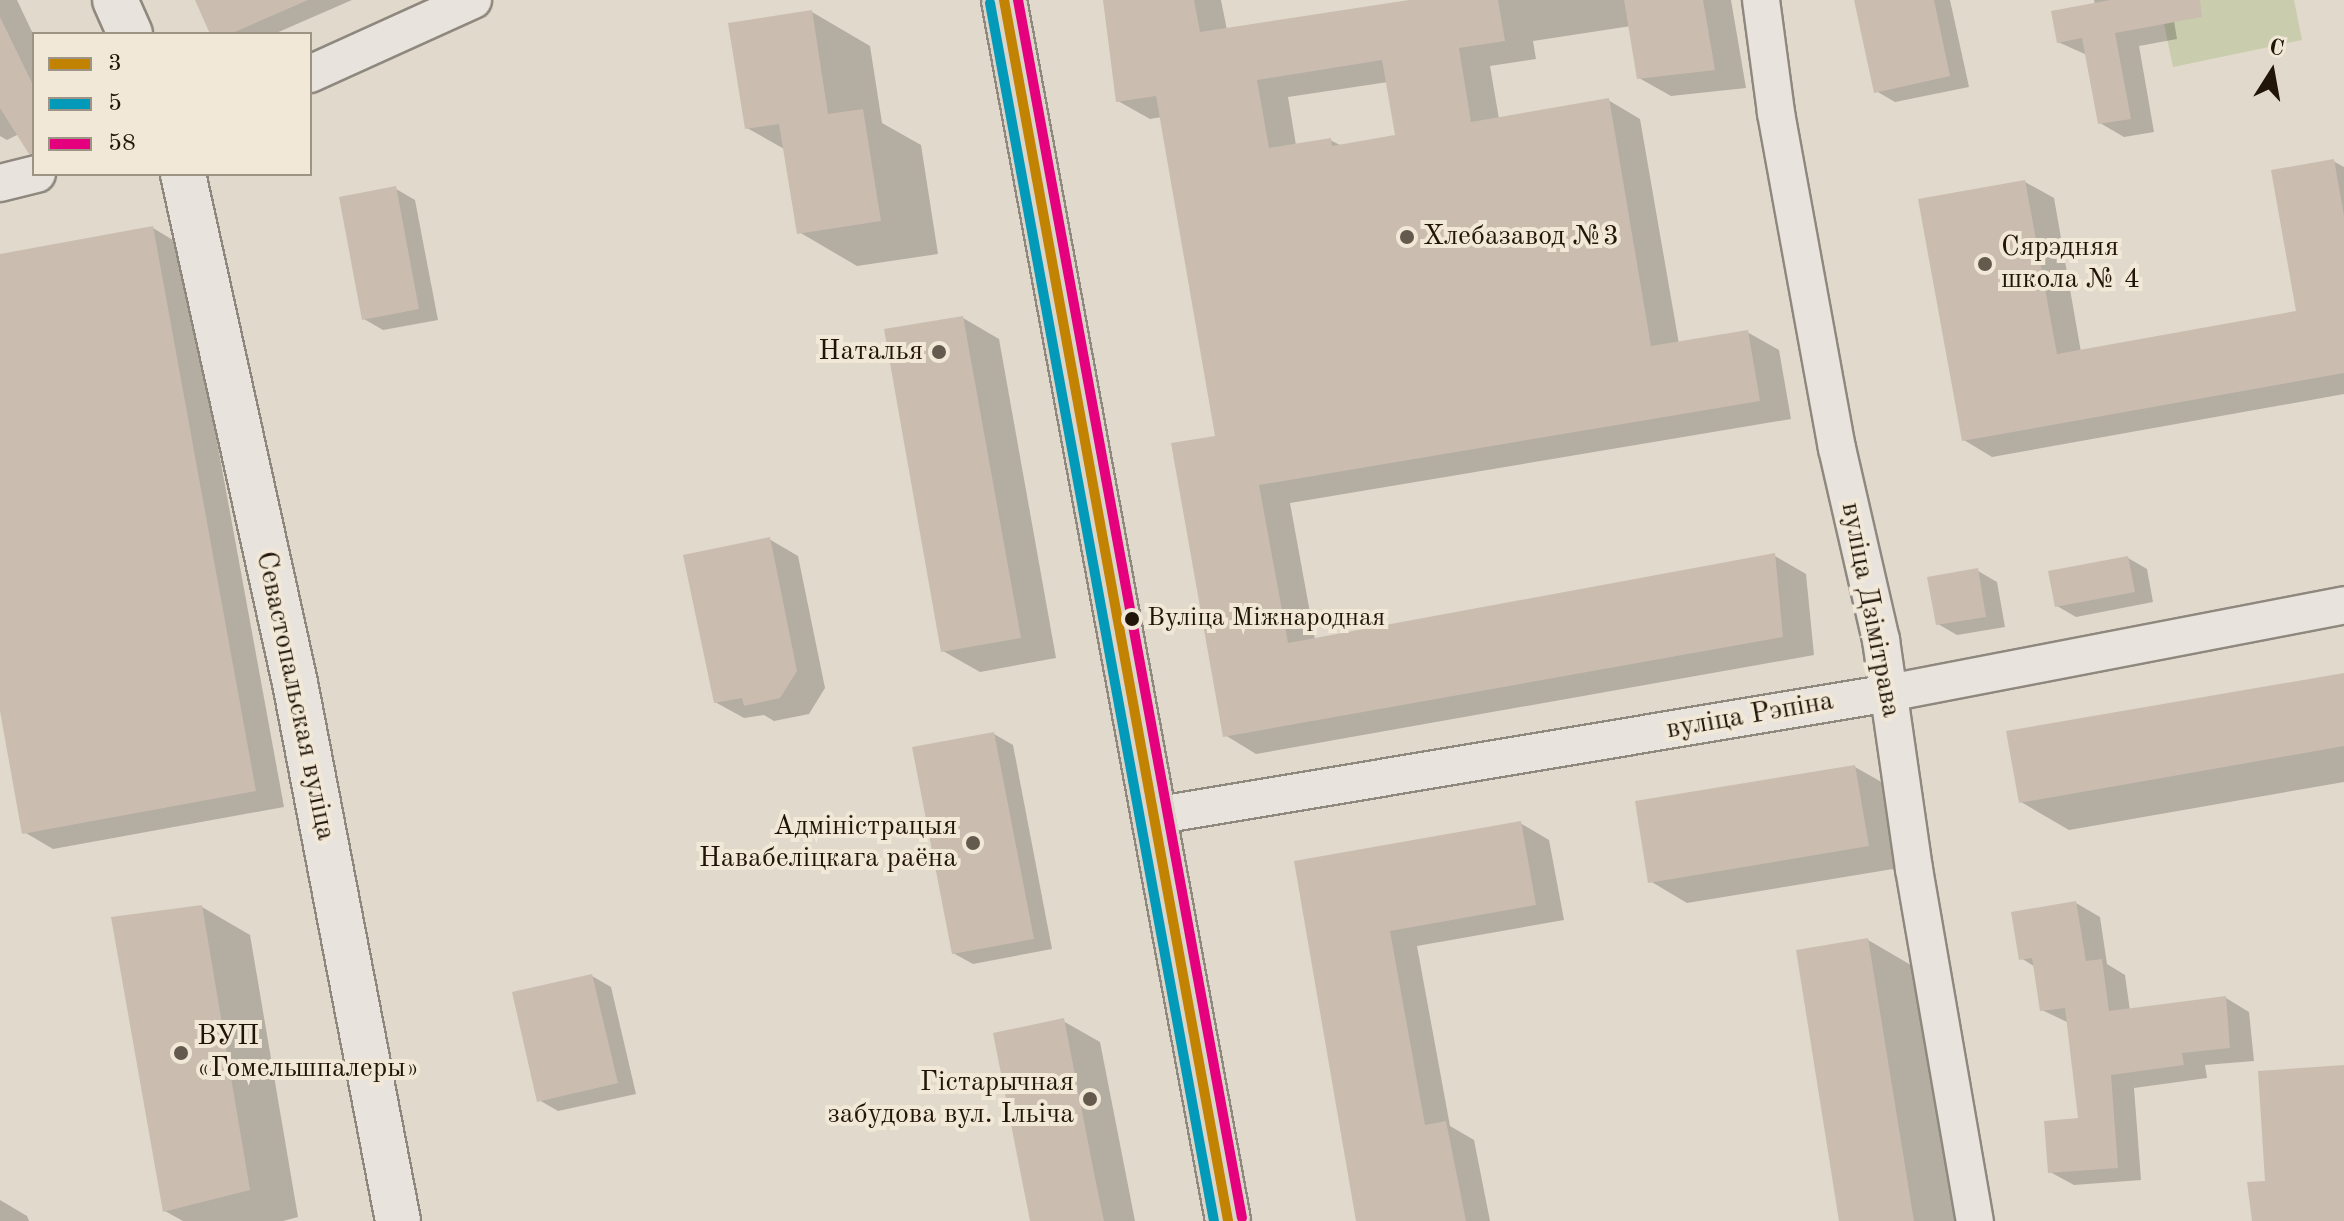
<!DOCTYPE html>
<html>
<head>
<meta charset="utf-8">
<style>
  body { margin:0 }
  #map { position:relative; width:2344px; height:1221px; overflow:hidden; background:#e1d9cb; font-family:"Old Standard TT",serif }
  div>[style] { position:absolute }
  [style*='--x'] { left:calc(var(--x)*1px); top:calc(var(--y)*1px); width:calc(var(--w)*1px); rotate:calc(var(--a)*1deg) }
  .green>* { inset:0; background:#c9ccad }
  .shadow>* { inset:0; background:#0003 }
  .building>* { inset:0; background:#cabdb0 }
  .roads { filter:drop-shadow(2px 0 #8e887f) drop-shadow(-2px 0 #8e887f) drop-shadow(0 2px #8e887f) drop-shadow(0 -2px #8e887f) }
  .street>* { height:36px; margin:-18px; padding:0 18px; transform-origin:18px; border-radius:18px; background:#e8e3dc }
  .secondary>* { height:44px; margin:-22px; padding:0 22px; transform-origin:22px; border-radius:22px; background:#e8e3dc }
  .primary>* { height:44px; margin:-22px; padding:0 22px; transform-origin:22px; border-radius:22px; background:#dbd4c8 }
  .bus-1>* { height:10px; margin:-5px; padding:0 5px; transform-origin:5px; border-radius:5px; background:#c28202 }
  .bus-2>* { height:10px; margin:-5px; padding:0 5px; transform-origin:5px; border-radius:5px; background:#039aba }
  .bus-3>* { height:10px; margin:-5px; padding:0 5px; transform-origin:5px; border-radius:5px; background:#e5007d }
  .dots>* { width:22px; height:22px; translate:-50% -50%; box-sizing:border-box; border:4px solid #f1e8d7; border-radius:50% }
  span { translate:-50% -50%; white-space:nowrap; text-align:center; line-height:1.15; -webkit-text-stroke:8px #f1e8d7; paint-order:stroke }
  .bus-label { font-size:26px; color:#211509 }
  .left { translate:0 -50%; text-align:left }
  .poi-label { font-size:28px; color:#211509 }
  .right { translate:-100% -50%; text-align:right }
  .street-label { font-size:28px; color:#211509 }
  .legend { position:absolute; left:32px; top:32px; width:280px; height:144px; box-sizing:border-box; background:#f1e8d7; border:2px solid #9e9485; margin:0; padding:10px 14px; list-style:none; font-size:24px; color:#211509 }
  .legend li { display:flex; align-items:center; gap:16px; height:40px }
  .legend b { width:40px; border:2px solid #9e9485 }
  .north { position:absolute; left:2232px; top:32px; width:80px; height:80px; -webkit-text-stroke:6px #f1e8d7; paint-order:stroke; rotate:11deg; font-size:22px; font-weight:700; line-height:32px; text-align:center; color:#211509 }
  .north::after { content:''; display:block; margin:auto; width:28px; height:36px; background:#211509; clip-path:polygon(50% 0,100% 100%,50% 72%,0 100%) }
</style>
</head>
<body>
<div id="map">
  <div class="green">
    <div style="clip-path:polygon(2159px 0,2294px 0,2302px 40px,2173px 67px)"></div>
  </div>
  <div class="shadow">
    <div style="clip-path:polygon(0 0,17px 0,34px 36px,34px 142px,19px 134px,7px 140px,0 136px)"></div>
    <div style="clip-path:polygon(197px 0,352px 0,274px 34px,212px 34px)"></div>
    <div style="clip-path:polygon(evenodd,1104px 0,1221px 0,1227px 30px,1422px 0,1731px 0,1746px 88px,1671px 96px,1639px 78px,1631px 26px,1533px 41px,1536px 59px,1490px 66px,1499px 119px,1608px 100px,1640px 119px,1679px 344px,1747px 332px,1779px 350px,1791px 419px,1290px 503px,1315px 640px,1775px 556px,1806px 574px,1814px 655px,1256px 754px,1225px 735px,1217px 437px,1162px 117px,1150px 119px,1118px 101px,1104px 0,1388px 82px,1397px 137px,1342px 146px,1330px 140px,1296px 145px,1288px 97px,1388px 82px)"></div>
    <div style="clip-path:polygon(1856px 0,1950px 0,1969px 87px,1895px 102px,1876px 91px)"></div>
    <div style="clip-path:polygon(2094px 0,2156px 0,2172px 9px,2177px 39px,2139px 46px,2154px 132px,2124px 137px,2100px 123px,2087px 55px,2058px 42px,2095px 5px)"></div>
    <div style="clip-path:polygon(812px 12px,870px 46px,882px 123px,921px 145px,938px 254px,857px 266px,799px 232px,786px 150px,747px 128px)"></div>
    <div style="clip-path:polygon(2333px 161px,2344px 167px,2344px 394px,1992px 457px,1964px 440px,2025px 182px,2054px 198px,2081px 352px,2298px 313px)"></div>
    <div style="clip-path:polygon(396px 189px,415px 200px,438px 320px,383px 330px,364px 319px)"></div>
    <div style="clip-path:polygon(153px 228px,181px 245px,284px 807px,53px 849px,24px 832px,0 700px,0 256px)"></div>
    <div style="clip-path:polygon(963px 318px,999px 339px,1056px 658px,980px 672px,943px 651px)"></div>
    <div style="clip-path:polygon(769px 539px,798px 556px,825px 688px,809px 714px,774px 721px,764px 715px,744px 718px,715px 702px)"></div>
    <div style="clip-path:polygon(2128px 558px,2147px 569px,2153px 602px,2076px 617px,2057px 606px)"></div>
    <div style="clip-path:polygon(1978px 571px,1997px 582px,2005px 627px,1957px 635px,1938px 624px)"></div>
    <div style="clip-path:polygon(2344px 675px,2344px 782px,2069px 830px,2021px 802px)"></div>
    <div style="clip-path:polygon(994px 734px,1013px 745px,1052px 949px,973px 964px,953px 953px)"></div>
    <div style="clip-path:polygon(1855px 767px,1892px 788px,1905px 867px,1687px 903px,1650px 881px)"></div>
    <div style="clip-path:polygon(1520px 823px,1549px 840px,1564px 920px,1417px 946px,1450px 1126px,1474px 1140px,1490px 1221px,1358px 1221px,1296px 863px)"></div>
    <div style="clip-path:polygon(2076px 903px,2100px 917px,2107px 964px,2125px 975px,2130px 1011px,2226px 998px,2249px 1012px,2254px 1061px,2205px 1065px,2207px 1078px,2134px 1088px,2141px 1180px,2074px 1185px,2050px 1172px,2080px 1120px,2069px 1023px,2042px 1010px,2035px 967px,2021px 958px)"></div>
    <div style="clip-path:polygon(202px 907px,250px 935px,298px 1217px,283px 1221px,183px 1221px,165px 1211px)"></div>
    <div style="clip-path:polygon(1868px 940px,1916px 968px,1957px 1221px,1841px 1221px)"></div>
    <div style="clip-path:polygon(592px 976px,611px 987px,636px 1094px,558px 1111px,539px 1100px)"></div>
    <div style="clip-path:polygon(1063px 1021px,1100px 1042px,1135px 1221px,1032px 1221px)"></div>
    <div style="clip-path:polygon(0 1200px,27px 1216px,29px 1221px,0 1221px)"></div>
  </div>
  <div class="building">
    <div style="clip-path:polygon(195px 0,308px 0,230px 34px,210px 34px)"></div>
    <div style="clip-path:polygon(evenodd,1103px 0,1194px 0,1200px 32px,1409px 0,1498px 0,1505px 41px,1459px 48px,1471px 122px,1609px 98px,1651px 346px,1748px 330px,1760px 401px,1259px 485px,1288px 643px,1775px 553px,1783px 637px,1223px 737px,1171px 443px,1215px 436px,1156px 96px,1116px 102px,1103px 0,1382px 60px,1395px 135px,1332px 146px,1331px 138px,1269px 148px,1257px 80px,1382px 60px)"></div>
    <div style="clip-path:polygon(1624px 0,1703px 0,1715px 70px,1637px 79px)"></div>
    <div style="clip-path:polygon(1854px 0,1934px 0,1950px 76px,1874px 93px)"></div>
    <div style="clip-path:polygon(2110px 0,2200px 0,2202px 17px,2115px 33px,2131px 119px,2098px 124px,2082px 38px,2057px 43px,2051px 11px)"></div>
    <div style="clip-path:polygon(812px 10px,828px 114px,863px 109px,881px 221px,797px 234px,779px 124px,745px 129px,728px 23px)"></div>
    <div style="clip-path:polygon(0 17px,34px 87px,34px 154px,29px 154px,0 108px)"></div>
    <div style="clip-path:polygon(2334px 159px,2344px 216px,2344px 373px,1962px 441px,1918px 199px,2025px 180px,2057px 354px,2296px 311px,2271px 170px)"></div>
    <div style="clip-path:polygon(396px 186px,419px 309px,362px 320px,339px 197px)"></div>
    <div style="clip-path:polygon(153px 226px,256px 791px,22px 834px,0 711px,0 254px)"></div>
    <div style="clip-path:polygon(963px 316px,1021px 638px,941px 652px,884px 329px)"></div>
    <div style="clip-path:polygon(770px 537px,797px 671px,780px 698px,744px 706px,742px 698px,714px 703px,683px 555px)"></div>
    <div style="clip-path:polygon(2128px 556px,2135px 592px,2055px 607px,2048px 571px)"></div>
    <div style="clip-path:polygon(1978px 568px,1986px 617px,1936px 625px,1927px 577px)"></div>
    <div style="clip-path:polygon(2344px 673px,2344px 746px,2019px 803px,2006px 731px)"></div>
    <div style="clip-path:polygon(994px 732px,1034px 939px,952px 954px,912px 747px)"></div>
    <div style="clip-path:polygon(1855px 765px,1869px 846px,1648px 883px,1635px 801px)"></div>
    <div style="clip-path:polygon(1521px 821px,1536px 905px,1390px 931px,1425px 1125px,1446px 1121px,1466px 1221px,1356px 1221px,1294px 861px)"></div>
    <div style="clip-path:polygon(2076px 901px,2086px 961px,2102px 959px,2109px 1011px,2226px 996px,2230px 1048px,2182px 1053px,2184px 1065px,2111px 1075px,2118px 1168px,2048px 1173px,2044px 1121px,2078px 1118px,2065px 1008px,2040px 1011px,2032px 958px,2019px 960px,2011px 912px)"></div>
    <div style="clip-path:polygon(202px 905px,250px 1190px,163px 1212px,111px 917px)"></div>
    <div style="clip-path:polygon(1868px 938px,1914px 1221px,1839px 1221px,1796px 950px)"></div>
    <div style="clip-path:polygon(592px 974px,618px 1083px,537px 1102px,512px 992px)"></div>
    <div style="clip-path:polygon(1064px 1018px,1094px 1173px,1104px 1221px,1030px 1221px,993px 1033px)"></div>
    <div style="clip-path:polygon(2344px 1065px,2344px 1221px,2252px 1221px,2247px 1182px,2265px 1181px,2258px 1071px)"></div>
  </div>
  <div class="roads">
    <div class="street">
      <div style="--x:1761;--y:0;--w:114;--a:82.4"></div>
      <div style="--x:1776;--y:113;--w:341;--a:79.7"></div>
      <div style="--x:1837;--y:448;--w:197;--a:77.1"></div>
      <div style="--x:1881;--y:640;--w:231;--a:81.8"></div>
      <div style="--x:1914;--y:869;--w:357;--a:80.2"></div>
      <div style="--x:310;--y:74;--w:179;--a:-24.4"></div>
      <div style="--x:0;--y:183;--w:38;--a:-14"></div>
      <div style="--x:1154;--y:816;--w:745;--a:-9.5"></div>
      <div style="--x:1889;--y:693;--w:463;--a:-10.9"></div>
    </div>
    <div class="secondary">
      <div style="--x:115;--y:0;--w:37;--a:66"></div>
      <div style="--x:183;--y:174;--w:521;--a:77.59"></div>
      <div style="--x:295;--y:683;--w:548;--a:79.16"></div>
    </div>
    <div class="primary">
      <div style="--x:1004;--y:0;--w:1241;--a:79.6"></div>
    </div>
  </div>
  <div class="bus-1">
    <div style="--x:1004;--y:0;--w:1241;--a:79.6"></div>
  </div>
  <div class="bus-2">
    <div style="--x:990;--y:3;--w:1238;--a:79.58"></div>
  </div>
  <div class="bus-3">
    <div style="--x:1018;--y:0;--w:1238;--a:79.58"></div>
  </div>
  <div class="dots">
    <div style="left:1407px;top:237px;background:#645a4d"></div>
    <div style="left:1985px;top:264px;background:#645a4d"></div>
    <div style="left:939px;top:352px;background:#645a4d"></div>
    <div style="left:1132px;top:619px;background:#211509"></div>
    <div style="left:973px;top:843px;background:#645a4d"></div>
    <div style="left:181px;top:1053px;background:#645a4d"></div>
    <div style="left:1090px;top:1099px;background:#645a4d"></div>
  </div>
  <div class="bus-label">
    <span class="left" style="left:1147px;top:619px">Вуліца Міжнародная</span>
  </div>
  <div class="poi-label">
    <span class="left" style="left:1423px;top:237px">Хлебазавод №3</span>
    <span class="left" style="left:2001px;top:264px">Сярэдняя<br>школа № 4</span>
    <span class="right" style="left:923px;top:352px">Наталья</span>
    <span class="right" style="left:957px;top:843px">Адміністрацыя<br>Навабеліцкага раёна</span>
    <span class="left" style="left:197px;top:1053px">ВУП<br>«Гомельшпалеры»</span>
    <span class="right" style="left:1074px;top:1099px">Гістарычная<br>забудова вул. Ільіча</span>
  </div>
  <div class="street-label">
    <span style="left:1870px;top:610px;rotate:79deg">вуліца Дзімітрава</span>
    <span style="left:295px;top:696px;rotate:78deg">Севастопальская вуліца</span>
    <span style="left:1750px;top:716px;rotate:-10deg">вуліца Рэпіна</span>
  </div>
  <ul class="legend">
  <li><b style="height:10px;background:#c28202"></b>3</li>
  <li><b style="height:10px;background:#039aba"></b>5</li>
  <li><b style="height:10px;background:#e5007d"></b>58</li>
  </ul>
  <div class="north">С</div>
</div>
</body>
</html>
